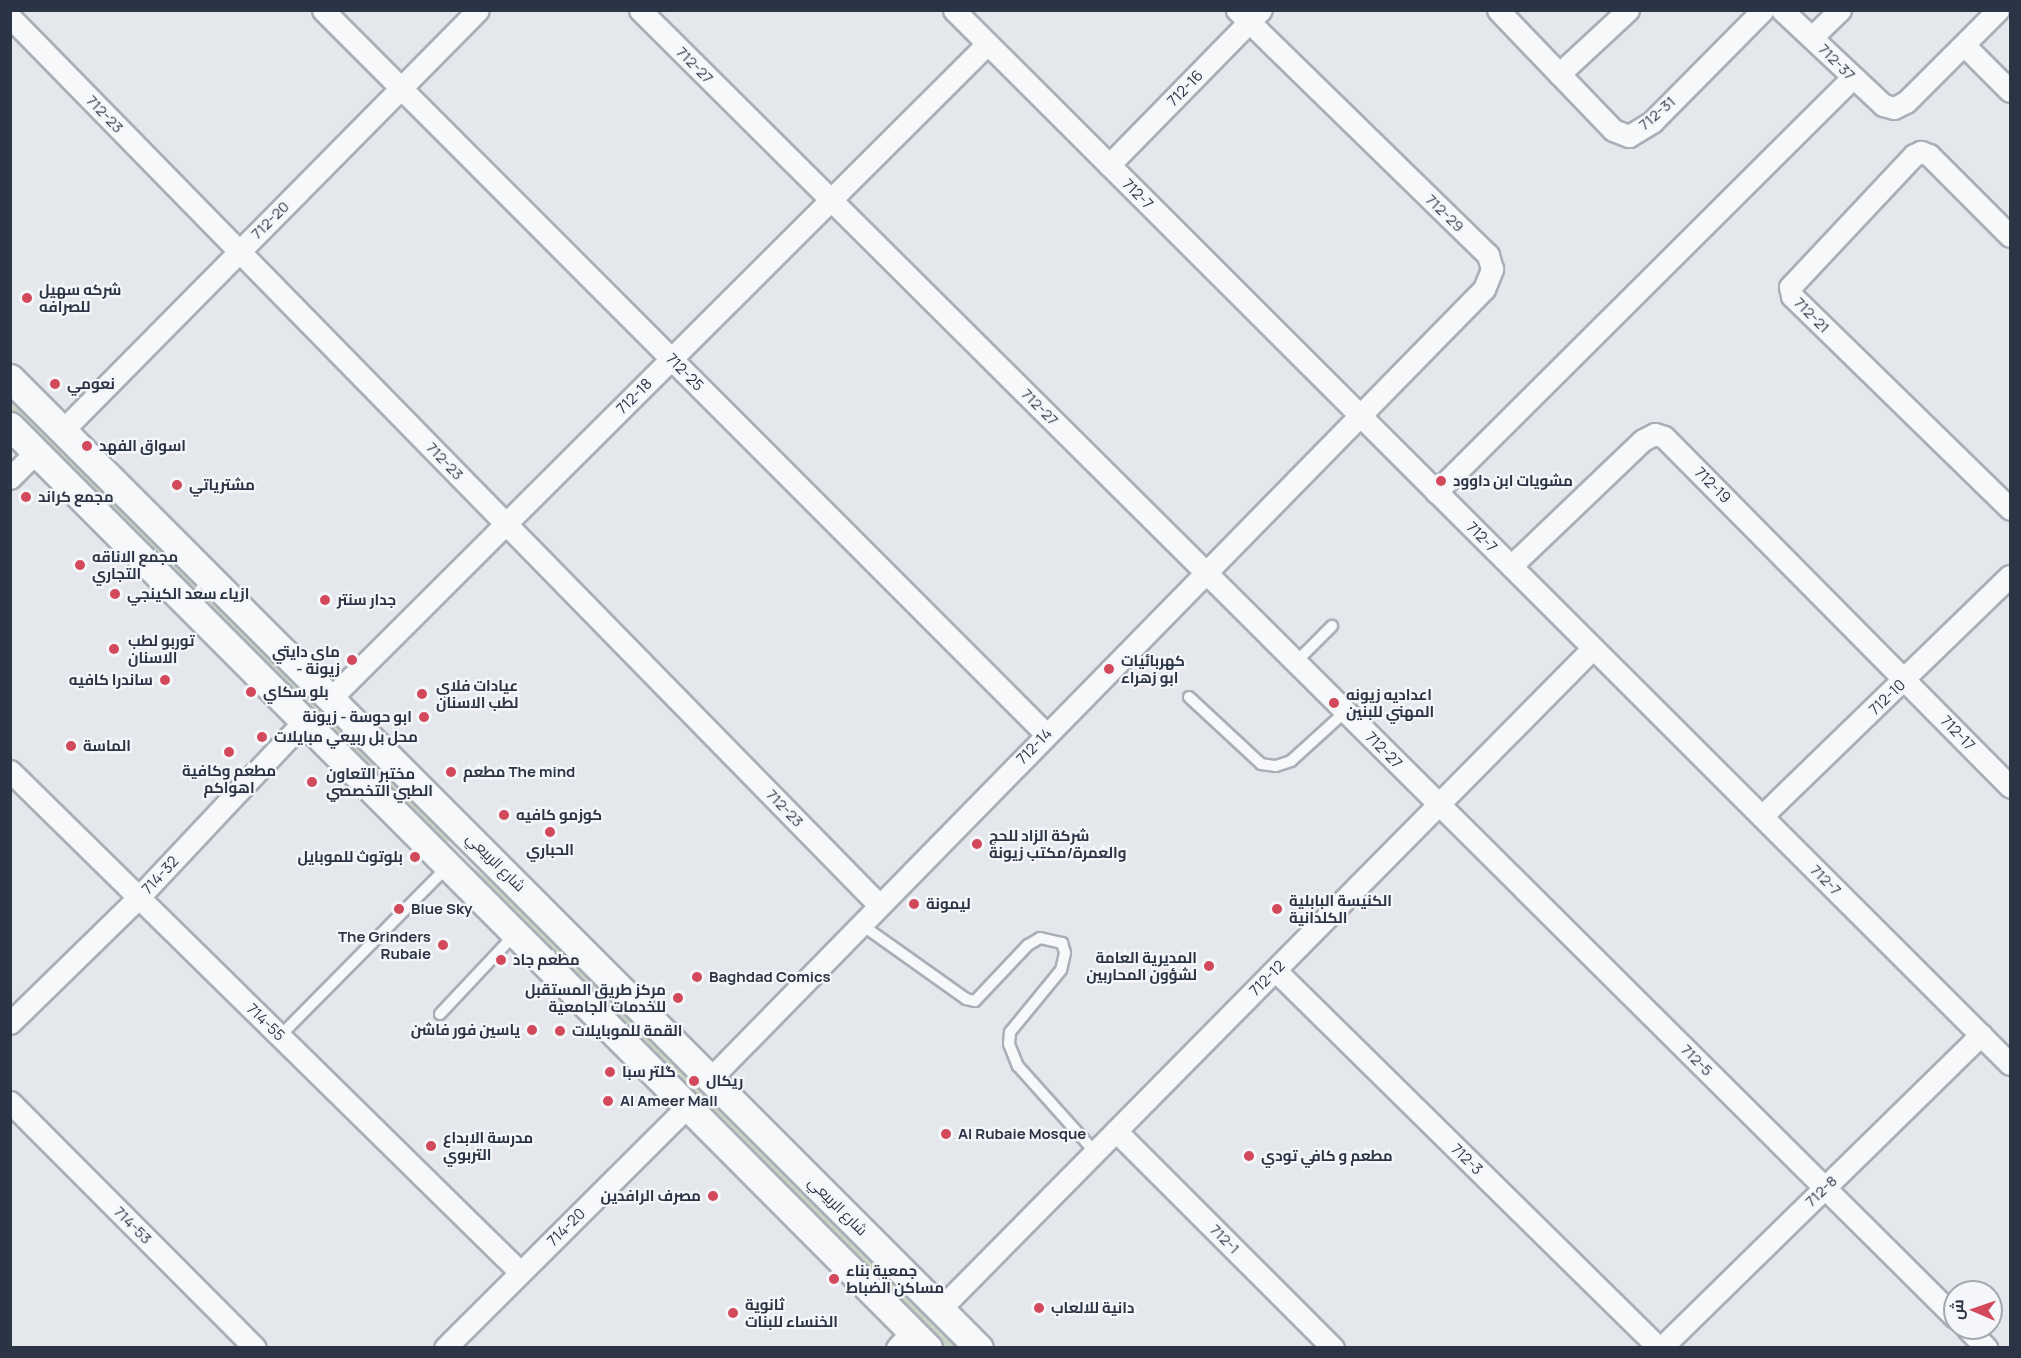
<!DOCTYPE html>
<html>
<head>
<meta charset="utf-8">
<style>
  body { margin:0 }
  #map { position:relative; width:2021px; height:1358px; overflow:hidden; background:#e4e7ec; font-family:Manrope,Cairo,sans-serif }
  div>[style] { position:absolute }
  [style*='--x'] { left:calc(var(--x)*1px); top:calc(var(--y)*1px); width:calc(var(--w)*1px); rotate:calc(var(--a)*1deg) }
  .green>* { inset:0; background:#c9d6c5 }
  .roads { filter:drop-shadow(2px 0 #a9aeb7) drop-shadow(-2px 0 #a9aeb7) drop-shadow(0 2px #a9aeb7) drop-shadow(0 -2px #a9aeb7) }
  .service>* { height:10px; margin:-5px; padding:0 5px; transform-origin:5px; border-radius:5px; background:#f7f8fa }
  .minor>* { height:21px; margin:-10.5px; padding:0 10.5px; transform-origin:10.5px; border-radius:10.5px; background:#f7f8fa }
  .tertiary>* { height:27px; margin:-13.5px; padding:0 13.5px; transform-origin:13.5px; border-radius:13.5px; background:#f7f8fa }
  .dots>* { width:16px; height:16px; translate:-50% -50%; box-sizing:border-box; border:3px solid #f4f6f9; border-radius:50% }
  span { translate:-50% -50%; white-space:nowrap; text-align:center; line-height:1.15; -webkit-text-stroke:4.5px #f4f6f9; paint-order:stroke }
  .street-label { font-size:15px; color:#2b3445 }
  .poi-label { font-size:15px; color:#2b3445; font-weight:700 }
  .left { translate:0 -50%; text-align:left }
  .right { translate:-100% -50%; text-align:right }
  .frame { position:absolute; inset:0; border:12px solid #2b3445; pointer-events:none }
  .north { position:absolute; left:1943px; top:1280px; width:60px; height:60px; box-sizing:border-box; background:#f4f6f9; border:2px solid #a4a8b1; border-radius:50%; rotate:272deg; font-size:16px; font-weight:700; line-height:24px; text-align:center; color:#2b3445 }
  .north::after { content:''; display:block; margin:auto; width:21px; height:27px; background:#d1495b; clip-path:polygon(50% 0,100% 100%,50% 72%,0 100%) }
</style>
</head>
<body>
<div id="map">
  <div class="green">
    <div style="clip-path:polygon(10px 392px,451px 837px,449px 841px,440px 842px,11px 412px)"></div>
    <div style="clip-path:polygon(477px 870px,528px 914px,964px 1347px,938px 1347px,471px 875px)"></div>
  </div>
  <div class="roads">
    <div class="service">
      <div style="--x:1296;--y:662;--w:51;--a:-45"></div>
      <div style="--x:1189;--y:697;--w:98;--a:42.9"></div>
      <div style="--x:1261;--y:764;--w:15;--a:8"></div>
      <div style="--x:1276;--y:766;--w:16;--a:-18"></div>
      <div style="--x:1291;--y:761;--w:74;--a:-42.3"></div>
      <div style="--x:862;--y:925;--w:128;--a:35.4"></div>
      <div style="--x:966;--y:999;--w:9;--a:13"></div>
      <div style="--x:975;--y:1001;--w:77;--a:-46.6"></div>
      <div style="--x:1028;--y:945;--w:14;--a:-30"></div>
      <div style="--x:1040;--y:938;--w:23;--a:13"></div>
      <div style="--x:1062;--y:943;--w:10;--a:73"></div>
      <div style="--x:1065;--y:953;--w:17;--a:103"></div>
      <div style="--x:1061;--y:970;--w:80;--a:129.4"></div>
      <div style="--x:1010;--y:1032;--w:12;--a:95"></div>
      <div style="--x:1009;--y:1044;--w:24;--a:68"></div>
      <div style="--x:1018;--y:1066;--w:115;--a:48.2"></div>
      <div style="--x:440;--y:1014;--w:111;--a:-46.8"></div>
      <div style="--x:280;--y:1036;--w:239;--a:-45.3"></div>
    </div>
    <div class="minor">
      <div style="--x:323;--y:10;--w:1023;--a:45.04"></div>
      <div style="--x:640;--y:10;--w:1854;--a:44.83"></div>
      <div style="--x:954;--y:10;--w:1492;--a:44.95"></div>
      <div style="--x:1498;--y:10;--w:166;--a:46.2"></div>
      <div style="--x:1613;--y:130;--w:17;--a:21"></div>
      <div style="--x:1629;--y:136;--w:27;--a:-31"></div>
      <div style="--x:1652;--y:122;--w:158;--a:-45.3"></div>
      <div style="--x:1782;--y:10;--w:139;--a:43.2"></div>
      <div style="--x:1883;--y:105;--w:11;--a:15"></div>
      <div style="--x:1894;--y:108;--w:13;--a:-27"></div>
      <div style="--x:1906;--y:102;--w:130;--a:-45"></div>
      <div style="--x:10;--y:17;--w:1242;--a:45.62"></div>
      <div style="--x:1812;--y:37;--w:39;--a:-44"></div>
      <div style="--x:1964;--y:45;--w:65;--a:45"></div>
      <div style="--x:1559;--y:74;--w:94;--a:-42.8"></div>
      <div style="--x:1109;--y:165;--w:217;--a:-45.6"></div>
      <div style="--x:2010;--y:236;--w:115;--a:-135"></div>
      <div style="--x:1929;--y:155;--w:9;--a:-159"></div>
      <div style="--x:1921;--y:152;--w:8;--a:157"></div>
      <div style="--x:1914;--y:155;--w:181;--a:133.2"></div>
      <div style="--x:1790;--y:287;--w:9;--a:77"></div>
      <div style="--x:1792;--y:296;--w:305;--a:44.3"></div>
      <div style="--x:63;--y:430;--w:590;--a:-45.34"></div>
      <div style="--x:10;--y:478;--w:37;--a:-45"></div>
      <div style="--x:1436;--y:492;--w:587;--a:-44.86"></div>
      <div style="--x:1511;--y:566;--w:182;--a:-43.7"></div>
      <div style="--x:1643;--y:440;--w:13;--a:-27"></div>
      <div style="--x:1655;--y:434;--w:9;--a:18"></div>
      <div style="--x:1664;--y:437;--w:492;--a:45.3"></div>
      <div style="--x:332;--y:697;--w:925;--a:-44.91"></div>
      <div style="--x:10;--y:771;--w:715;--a:44.49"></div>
      <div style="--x:1762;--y:816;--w:345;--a:-44.1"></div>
      <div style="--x:1275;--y:970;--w:539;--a:44.55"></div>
      <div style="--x:10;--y:1023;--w:180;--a:-44.3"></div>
      <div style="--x:139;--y:897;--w:241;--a:-46.8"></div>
      <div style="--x:711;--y:1078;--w:1105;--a:-45.59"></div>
      <div style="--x:1484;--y:289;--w:22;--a:-68"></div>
      <div style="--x:1492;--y:269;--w:15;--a:-106"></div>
      <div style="--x:1488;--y:255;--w:351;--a:-135.7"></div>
      <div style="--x:10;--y:1102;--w:347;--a:45.1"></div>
      <div style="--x:1116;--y:1131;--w:307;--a:45"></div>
      <div style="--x:940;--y:1309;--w:929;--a:-45.35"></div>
      <div style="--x:1967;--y:1328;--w:28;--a:46"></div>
      <div style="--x:445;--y:1348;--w:343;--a:-44.9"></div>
      <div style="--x:897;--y:1348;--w:22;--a:-47"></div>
      <div style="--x:1661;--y:1348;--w:448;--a:-44.4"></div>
    </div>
    <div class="tertiary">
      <div style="--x:10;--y:378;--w:1371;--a:45.03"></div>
      <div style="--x:10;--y:426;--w:1301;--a:45.12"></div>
    </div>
  </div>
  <div class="dots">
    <div style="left:27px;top:298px;background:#d1495b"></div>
    <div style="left:55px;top:384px;background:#d1495b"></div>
    <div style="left:87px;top:446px;background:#d1495b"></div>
    <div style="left:1441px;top:481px;background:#d1495b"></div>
    <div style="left:177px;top:485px;background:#d1495b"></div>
    <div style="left:26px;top:497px;background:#d1495b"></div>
    <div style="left:80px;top:565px;background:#d1495b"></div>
    <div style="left:115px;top:594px;background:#d1495b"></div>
    <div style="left:325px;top:600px;background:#d1495b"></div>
    <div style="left:114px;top:649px;background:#d1495b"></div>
    <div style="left:352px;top:660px;background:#d1495b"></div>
    <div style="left:1109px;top:669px;background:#d1495b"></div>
    <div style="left:165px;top:680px;background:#d1495b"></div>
    <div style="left:251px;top:692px;background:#d1495b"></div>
    <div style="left:422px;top:694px;background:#d1495b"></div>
    <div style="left:1334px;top:703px;background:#d1495b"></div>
    <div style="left:424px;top:717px;background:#d1495b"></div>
    <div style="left:262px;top:737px;background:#d1495b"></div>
    <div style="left:71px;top:746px;background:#d1495b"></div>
    <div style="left:229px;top:752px;background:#d1495b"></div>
    <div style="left:451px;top:772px;background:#d1495b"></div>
    <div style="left:312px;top:782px;background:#d1495b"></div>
    <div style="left:504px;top:815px;background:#d1495b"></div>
    <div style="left:550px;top:832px;background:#d1495b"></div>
    <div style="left:977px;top:844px;background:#d1495b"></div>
    <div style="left:415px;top:857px;background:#d1495b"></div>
    <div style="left:914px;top:904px;background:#d1495b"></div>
    <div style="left:399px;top:909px;background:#d1495b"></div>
    <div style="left:1277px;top:909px;background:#d1495b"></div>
    <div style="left:443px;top:945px;background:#d1495b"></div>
    <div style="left:501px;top:960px;background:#d1495b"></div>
    <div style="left:1209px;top:966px;background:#d1495b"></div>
    <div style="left:697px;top:977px;background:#d1495b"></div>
    <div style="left:678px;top:998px;background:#d1495b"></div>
    <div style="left:532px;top:1030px;background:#d1495b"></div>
    <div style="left:560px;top:1031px;background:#d1495b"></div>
    <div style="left:610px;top:1072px;background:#d1495b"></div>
    <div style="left:694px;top:1081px;background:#d1495b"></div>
    <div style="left:608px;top:1101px;background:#d1495b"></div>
    <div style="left:946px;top:1134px;background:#d1495b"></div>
    <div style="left:431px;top:1146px;background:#d1495b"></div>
    <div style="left:1249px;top:1156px;background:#d1495b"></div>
    <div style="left:713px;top:1196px;background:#d1495b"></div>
    <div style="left:834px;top:1279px;background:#d1495b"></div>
    <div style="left:1039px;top:1308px;background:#d1495b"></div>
    <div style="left:733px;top:1313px;background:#d1495b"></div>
  </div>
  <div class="street-label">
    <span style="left:1837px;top:62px;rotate:45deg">712-37</span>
    <span style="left:695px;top:65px;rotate:45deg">712-27</span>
    <span style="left:1185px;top:88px;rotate:-46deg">712-16</span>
    <span style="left:1657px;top:113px;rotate:-41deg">712-31</span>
    <span style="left:105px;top:114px;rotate:46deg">712-23</span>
    <span style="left:1138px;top:194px;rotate:45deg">712-7</span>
    <span style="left:1445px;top:213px;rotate:44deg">712-29</span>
    <span style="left:270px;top:220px;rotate:-45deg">712-20</span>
    <span style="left:1812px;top:315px;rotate:45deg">712-21</span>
    <span style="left:685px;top:372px;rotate:45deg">712-25</span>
    <span style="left:634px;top:396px;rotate:-45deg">712-18</span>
    <span style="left:1040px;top:407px;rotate:45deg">712-27</span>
    <span style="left:445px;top:461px;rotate:46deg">712-23</span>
    <span style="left:1713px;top:485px;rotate:45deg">712-19</span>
    <span style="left:1482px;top:537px;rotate:45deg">712-7</span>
    <span style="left:1887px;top:697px;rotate:-44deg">712-10</span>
    <span style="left:1958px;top:733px;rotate:46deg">712-17</span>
    <span style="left:1034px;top:746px;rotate:-46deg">712-14</span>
    <span style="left:1384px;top:750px;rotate:45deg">712-27</span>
    <span style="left:785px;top:808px;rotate:46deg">712-23</span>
    <span style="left:496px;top:862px;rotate:45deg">شارع الربيعي</span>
    <span style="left:160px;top:875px;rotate:-47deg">714-32</span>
    <span style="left:1826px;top:880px;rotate:45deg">712-7</span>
    <span style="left:1267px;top:978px;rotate:-45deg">712-12</span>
    <span style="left:266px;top:1022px;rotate:44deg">714-55</span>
    <span style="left:1697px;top:1060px;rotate:45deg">712-5</span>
    <span style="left:1467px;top:1159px;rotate:44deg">712-3</span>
    <span style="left:1821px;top:1191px;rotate:-44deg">712-8</span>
    <span style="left:838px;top:1206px;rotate:45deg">شارع الربيعي</span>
    <span style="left:133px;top:1225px;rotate:45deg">714-53</span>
    <span style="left:566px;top:1227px;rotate:-45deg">714-20</span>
    <span style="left:1225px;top:1239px;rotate:45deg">712-1</span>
  </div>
  <div class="poi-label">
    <span class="left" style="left:39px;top:298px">شركه سهيل<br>للصرافه</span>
    <span class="left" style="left:67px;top:384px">نعومي</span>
    <span class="left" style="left:99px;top:446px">اسواق الفهد</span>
    <span class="left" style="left:1453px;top:481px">مشويات ابن داوود</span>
    <span class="left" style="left:189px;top:485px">مشترياتي</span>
    <span class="left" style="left:38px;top:497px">مجمع كراند</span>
    <span class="left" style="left:92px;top:565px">مجمع الاناقه<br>التجاري</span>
    <span class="left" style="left:127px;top:594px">ازياء سعد الكينجي</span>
    <span class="left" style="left:337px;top:600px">جدار سنتر</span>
    <span class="left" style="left:128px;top:649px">توربو لطب<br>الاسنان</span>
    <span class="right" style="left:340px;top:660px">ماي دايتي<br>- زيونة</span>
    <span class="left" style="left:1121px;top:669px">كهربائيات<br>ابو زهراء</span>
    <span class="right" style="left:153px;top:680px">ساندرا كافيه</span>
    <span class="left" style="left:436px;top:694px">عيادات فلاي<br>لطب الاسنان</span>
    <span class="left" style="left:263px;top:692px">بلو سكاي</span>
    <span class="left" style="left:1346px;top:703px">اعداديه زيونه<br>المهني للبنين</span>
    <span class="right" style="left:412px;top:717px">ابو حوسة - زيونة</span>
    <span class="left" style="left:274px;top:737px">محل بل ربيعي مبايلات</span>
    <span class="left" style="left:83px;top:746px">الماسة</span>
    <span style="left:229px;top:779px">مطعم وكافية<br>اهواكم</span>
    <span class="left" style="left:463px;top:772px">مطعم The mind</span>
    <span class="left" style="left:326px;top:782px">مختبر التعاون<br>الطبي التخصصي</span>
    <span class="left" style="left:516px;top:815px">كوزمو كافيه</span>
    <span class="left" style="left:989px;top:844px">شركة الزاد للحج<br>والعمرة/مكتب زيونة</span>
    <span style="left:550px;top:850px">الحباري</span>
    <span class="right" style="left:403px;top:857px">بلوتوث للموبايل</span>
    <span class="left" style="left:1289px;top:909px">الكنيسة البابلية<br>الكلدانية</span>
    <span class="left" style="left:926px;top:904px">ليمونة</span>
    <span class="left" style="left:411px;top:909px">Blue Sky</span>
    <span class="right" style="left:431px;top:945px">The Grinders<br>Rubaie</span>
    <span class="right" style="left:1197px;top:966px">المديرية العامة<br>لشؤون المحاربين</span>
    <span class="left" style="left:513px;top:960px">مطعم جاد</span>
    <span class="left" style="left:709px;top:977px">Baghdad Comics</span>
    <span class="right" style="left:666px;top:998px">مركز طريق المستقبل<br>للخدمات الجامعية</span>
    <span class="right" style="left:520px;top:1030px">ياسين فور فاشن</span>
    <span class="left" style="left:572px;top:1031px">القمة للموبايلات</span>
    <span class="left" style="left:622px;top:1072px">گلتر سبا</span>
    <span class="left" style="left:706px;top:1081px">ريكال</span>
    <span class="left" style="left:620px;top:1101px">Al Ameer Mall</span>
    <span class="left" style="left:958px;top:1134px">Al Rubaie Mosque</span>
    <span class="left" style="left:443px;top:1146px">مدرسة الابداع<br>التربوي</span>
    <span class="left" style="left:1261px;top:1156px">مطعم و كافي تودي</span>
    <span class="right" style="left:701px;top:1196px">مصرف الرافدين</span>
    <span class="left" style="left:846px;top:1279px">جمعية بناء<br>مساكن الضباط</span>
    <span class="left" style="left:745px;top:1313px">ثانوية<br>الخنساء للبنات</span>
    <span class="left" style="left:1051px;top:1308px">دانية للالعاب</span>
  </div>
  <div class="frame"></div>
  <div class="north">ش</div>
</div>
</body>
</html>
